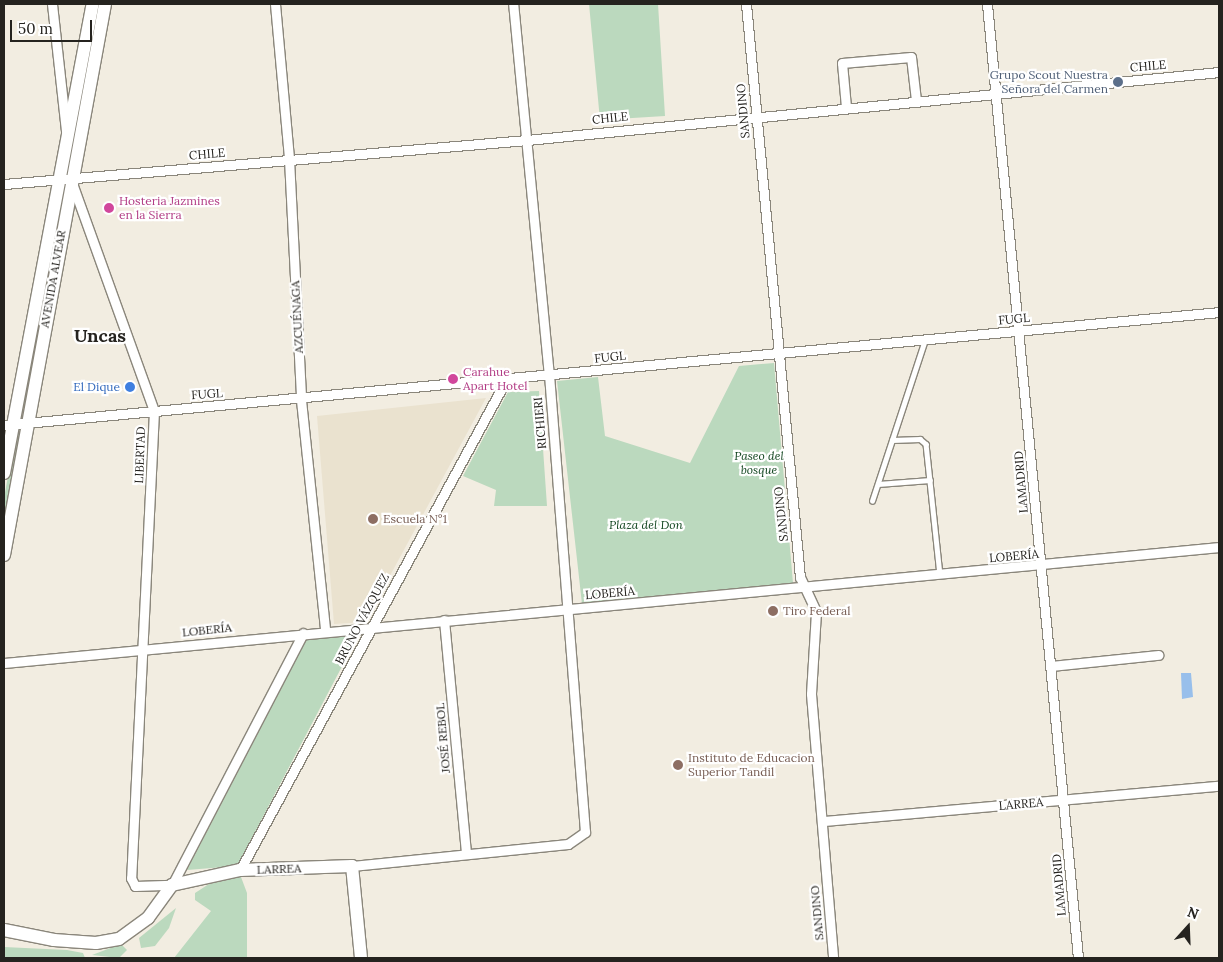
<!DOCTYPE html>
<html>
<head>
<meta charset="utf-8">
<style>
  body { margin:0 }
  #map { position:relative; width:1223px; height:962px; overflow:hidden; background:#f2ede1; font-family:Lora,serif }
  div>[style] { position:absolute }
  [style*='--x'] { left:calc(var(--x)*1px); top:calc(var(--y)*1px); width:calc(var(--w)*1px); rotate:calc(var(--a)*1deg) }
  .built>* { inset:0; background:#eae2cf }
  .green>* { inset:0; background:#bbd9be }
  .water>* { inset:0; background:#98bfeb }
  .roads { filter:drop-shadow(1px 0 #8a867b) drop-shadow(-1px 0 #8a867b) drop-shadow(0 1px #8a867b) drop-shadow(0 -1px #8a867b) }
  .service>* { height:4.5px; margin:-2.25px; padding:0 2.25px; transform-origin:2.25px; border-radius:2.25px; background:#fff }
  .minor>* { height:9px; margin:-4.5px; padding:0 4.5px; transform-origin:4.5px; border-radius:4.5px; background:#fff }
  .secondary>* { height:12px; margin:-6px; padding:0 6px; transform-origin:6px; border-radius:6px; background:#fff }
  .dots>* { width:14px; height:14px; translate:-50% -50%; box-sizing:border-box; border:2px solid #fff; border-radius:50% }
  span { translate:-50% -50%; white-space:nowrap; text-align:center; line-height:1.15; -webkit-text-stroke:4.5px #fff; paint-order:stroke }
  .street-label { font-size:12px; color:#25231f }
  .service-label { font-size:12px; color:#4e5e75 }
  .right { translate:-100% -50%; text-align:right }
  .hotel-label { font-size:12px; color:#b23c85 }
  .left { translate:0 -50%; text-align:left }
  .shop-label { font-size:12px; color:#366cbe }
  .park-label { font-size:12px; color:#11451f; font-style:italic }
  .education-label { font-size:12px; color:#785e54 }
  .district-label { font-size:18px; color:#25231f; font-weight:700 }
  .frame { position:absolute; inset:0; border:5px solid #25231f; pointer-events:none }
  .north { position:absolute; left:1163px; top:902px; width:50px; height:50px; -webkit-text-stroke:4px #fff; paint-order:stroke; rotate:20deg; font-size:14px; font-weight:700; line-height:20px; text-align:center; color:#25231f }
  .north::after { content:''; display:block; margin:auto; width:18px; height:22px; background:#25231f; clip-path:polygon(50% 0,100% 100%,50% 72%,0 100%) }
  .scale { position:absolute; left:10px; top:20px; width:82px; height:22px; box-sizing:border-box; border:2px solid #25231f; border-top:0; padding-left:6px; font-size:15px; line-height:18px; white-space:nowrap; color:#25231f; -webkit-text-stroke:4px #fff; paint-order:stroke }
</style>
</head>
<body>
<div id="map">
  <div class="built">
    <div style="clip-path:polygon(486px 398px,365px 622px,334px 624px,317px 416px)"></div>
  </div>
  <div class="green">
    <div style="clip-path:polygon(589px 4px,658px 4px,665px 116px,600px 120px)"></div>
    <div style="clip-path:polygon(59px 199px,64px 199px,26px 408px,22px 407px)"></div>
    <div style="clip-path:polygon(774px 363px,793px 583px,582px 604px,557px 381px,598px 377px,605px 436px,690px 463px,739px 366px)"></div>
    <div style="clip-path:polygon(539px 391px,547px 506px,494px 506px,496px 490px,463px 476px,508px 392px)"></div>
    <div style="clip-path:polygon(16px 433px,20px 433px,4px 521px,4px 498px)"></div>
    <div style="clip-path:polygon(358px 636px,237px 866px,187px 870px,307px 639px)"></div>
    <div style="clip-path:polygon(241px 877px,247px 893px,247px 958px,174px 958px,211px 911px,195px 900px,195px 893px,209px 884px)"></div>
    <div style="clip-path:polygon(176px 908px,169px 928px,155px 946px,141px 948px,139px 938px)"></div>
    <div style="clip-path:polygon(121px 944px,127px 950px,119px 958px,92px 955px)"></div>
    <div style="clip-path:polygon(4px 947px,67px 950px,83px 953px,85px 958px,4px 958px)"></div>
  </div>
  <div class="water">
    <div style="clip-path:polygon(1181px 673px,1191px 673px,1193px 697px,1182px 699px)"></div>
  </div>
  <div class="roads">
    <div class="service">
      <div style="--x:892;--y:440;--w:28;--a:-2"></div>
      <div style="--x:920;--y:439;--w:8;--a:40"></div>
      <div style="--x:926;--y:444;--w:131;--a:83.9"></div>
      <div style="--x:878;--y:484;--w:52;--a:-4.4"></div>
      <div style="--x:872;--y:501;--w:169;--a:-71.8"></div>
    </div>
    <div class="minor">
      <div style="--x:52;--y:4;--w:128;--a:83.7"></div>
      <div style="--x:275;--y:4;--w:156;--a:84.8"></div>
      <div style="--x:289;--y:159;--w:241;--a:87.1"></div>
      <div style="--x:301;--y:400;--w:231;--a:84"></div>
      <div style="--x:746;--y:4;--w:576;--a:84.62"></div>
      <div style="--x:800;--y:577;--w:38;--a:65"></div>
      <div style="--x:816;--y:612;--w:82;--a:93.5"></div>
      <div style="--x:811;--y:694;--w:265;--a:85.2"></div>
      <div style="--x:987;--y:4;--w:958;--a:84.55"></div>
      <div style="--x:846;--y:107;--w:44;--a:-95.2"></div>
      <div style="--x:842;--y:63;--w:69;--a:-5"></div>
      <div style="--x:911;--y:57;--w:43;--a:83.4"></div>
      <div style="--x:72;--y:183;--w:242;--a:70.2"></div>
      <div style="--x:154;--y:411;--w:468;--a:92.8"></div>
      <div style="--x:131;--y:878;--w:9;--a:63"></div>
      <div style="--x:135;--y:886;--w:37;--a:-2"></div>
      <div style="--x:172;--y:885;--w:284;--a:-62.5"></div>
      <div style="--x:4;--y:184;--w:525;--a:-4.81"></div>
      <div style="--x:527;--y:140;--w:695;--a:-5.61"></div>
      <div style="--x:4;--y:425;--w:1220;--a:-5.31"></div>
      <div style="--x:444;--y:620;--w:235;--a:84.6"></div>
      <div style="--x:4;--y:663;--w:1221;--a:-5.45"></div>
      <div style="--x:1051;--y:666;--w:108;--a:-5.9"></div>
      <div style="--x:823;--y:821;--w:398;--a:-5.1"></div>
      <div style="--x:352;--y:866;--w:217;--a:-5.8"></div>
      <div style="--x:568;--y:844;--w:21;--a:-35"></div>
      <div style="--x:585;--y:832;--w:457;--a:-94.5"></div>
      <div style="--x:549;--y:376;--w:374;--a:-95.5"></div>
      <div style="--x:240;--y:870;--w:558;--a:-61.5"></div>
    </div>
    <div class="secondary">
      <div style="--x:4;--y:473;--w:477;--a:-79.3"></div>
      <div style="--x:4;--y:555;--w:560;--a:-79.61"></div>
      <div style="--x:4;--y:930;--w:51;--a:11.3"></div>
      <div style="--x:54;--y:940;--w:42;--a:4.1"></div>
      <div style="--x:96;--y:943;--w:23;--a:-10"></div>
      <div style="--x:119;--y:939;--w:36;--a:-36"></div>
      <div style="--x:148;--y:918;--w:41;--a:-54"></div>
      <div style="--x:172;--y:885;--w:70;--a:-12.4"></div>
      <div style="--x:240;--y:870;--w:112;--a:-2"></div>
      <div style="--x:352;--y:866;--w:92;--a:84.4"></div>
    </div>
  </div>
  <div class="dots">
    <div style="left:1118px;top:82px;background:#5c6f8a"></div>
    <div style="left:109px;top:208px;background:#d1479c"></div>
    <div style="left:453px;top:379px;background:#d1479c"></div>
    <div style="left:130px;top:387px;background:#3f7fe0"></div>
    <div style="left:373px;top:519px;background:#8d6e63"></div>
    <div style="left:773px;top:611px;background:#8d6e63"></div>
    <div style="left:678px;top:765px;background:#8d6e63"></div>
  </div>
  <div class="street-label">
    <span style="left:1148px;top:66px;rotate:-5deg">CHILE</span>
    <span style="left:743px;top:111px;rotate:-95deg">SANDINO</span>
    <span style="left:610px;top:118px;rotate:-6deg">CHILE</span>
    <span style="left:207px;top:154px;rotate:-5deg">CHILE</span>
    <span style="left:53px;top:279px;rotate:-80deg">AVENIDA ALVEAR</span>
    <span style="left:297px;top:317px;rotate:-93deg">AZCUÉNAGA</span>
    <span style="left:1014px;top:319px;rotate:-5deg">FUGL</span>
    <span style="left:610px;top:357px;rotate:-6deg">FUGL</span>
    <span style="left:207px;top:394px;rotate:-4deg">FUGL</span>
    <span style="left:540px;top:423px;rotate:-95deg">RICHIERI</span>
    <span style="left:140px;top:455px;rotate:-88deg">LIBERTAD</span>
    <span style="left:1021px;top:482px;rotate:-95deg">LAMADRID</span>
    <span style="left:781px;top:514px;rotate:-96deg">SANDINO</span>
    <span style="left:1014px;top:556px;rotate:-5deg">LOBERÍA</span>
    <span style="left:610px;top:593px;rotate:-5deg">LOBERÍA</span>
    <span style="left:362px;top:619px;rotate:-62deg">BRUNO VÁZQUEZ</span>
    <span style="left:207px;top:630px;rotate:-6deg">LOBERÍA</span>
    <span style="left:443px;top:738px;rotate:-95deg">JOSÉ REBOL</span>
    <span style="left:1021px;top:804px;rotate:-5deg">LARREA</span>
    <span style="left:279px;top:869px;rotate:-2deg">LARREA</span>
    <span style="left:1059px;top:885px;rotate:-95deg">LAMADRID</span>
    <span style="left:817px;top:913px;rotate:-95deg">SANDINO</span>
  </div>
  <div class="service-label">
    <span class="right" style="left:1108px;top:82px">Grupo Scout Nuestra<br>Señora del Carmen</span>
  </div>
  <div class="hotel-label">
    <span class="left" style="left:119px;top:208px">Hosteria Jazmines<br>en la Sierra</span>
    <span class="left" style="left:463px;top:379px">Carahue<br>Apart Hotel</span>
  </div>
  <div class="shop-label">
    <span class="right" style="left:120px;top:387px">El Dique</span>
  </div>
  <div class="park-label">
    <span style="left:759px;top:463px">Paseo del<br>bosque</span>
    <span style="left:646px;top:525px">Plaza del Don</span>
  </div>
  <div class="education-label">
    <span class="left" style="left:383px;top:519px">Escuela N°1</span>
    <span class="left" style="left:783px;top:611px">Tiro Federal</span>
    <span class="left" style="left:688px;top:765px">Instituto de Educacion<br>Superior Tandil</span>
  </div>
  <div class="district-label">
    <span style="left:100px;top:336px">Uncas</span>
  </div>
  <div class="frame"></div>
  <div class="north">N</div>
  <div class="scale">50 m</div>
</div>
</body>
</html>
